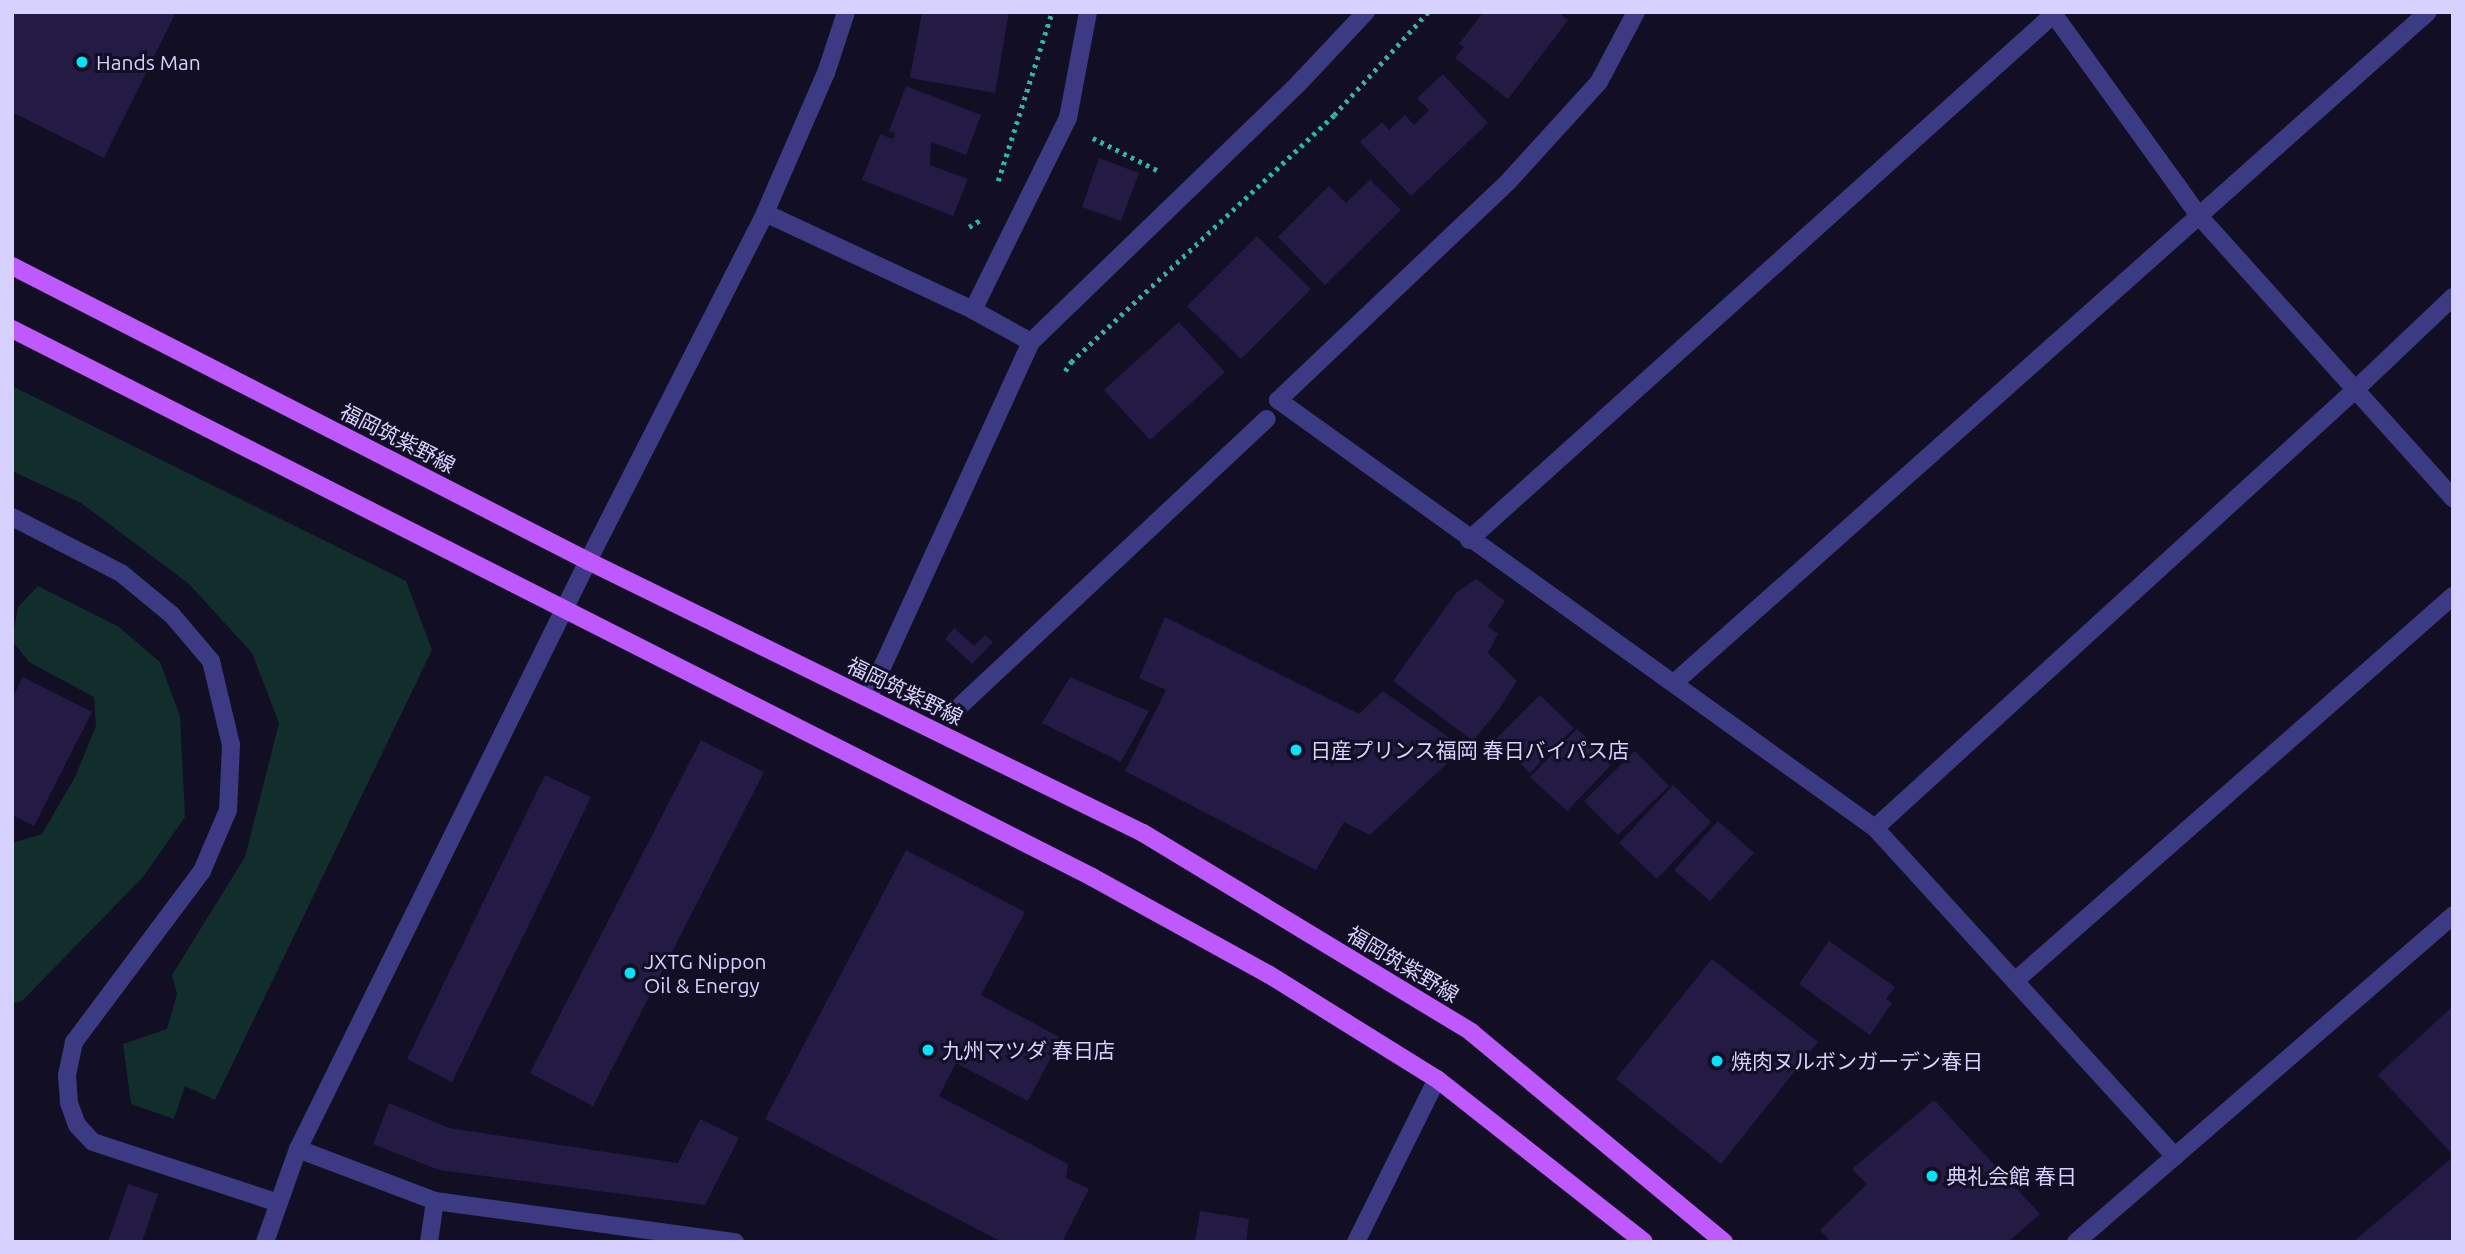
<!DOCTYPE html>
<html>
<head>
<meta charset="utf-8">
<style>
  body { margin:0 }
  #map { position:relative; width:2465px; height:1254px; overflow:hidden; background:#120e24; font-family:Ubuntu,"Noto Sans JP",sans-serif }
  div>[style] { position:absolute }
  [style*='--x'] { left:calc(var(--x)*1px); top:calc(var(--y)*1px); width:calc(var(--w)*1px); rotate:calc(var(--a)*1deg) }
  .green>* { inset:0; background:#112d2c }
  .building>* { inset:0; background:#231b44 }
  .path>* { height:4.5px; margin-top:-2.25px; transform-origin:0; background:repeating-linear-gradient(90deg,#30b4aa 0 3.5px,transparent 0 8.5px) }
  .service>* { height:18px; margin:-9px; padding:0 9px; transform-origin:9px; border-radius:9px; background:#3c3a82 }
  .pedestrian>* { height:18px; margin:-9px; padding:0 9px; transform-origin:9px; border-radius:9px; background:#3c3a82 }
  .minor>* { height:18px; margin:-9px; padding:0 9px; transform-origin:9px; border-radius:9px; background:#3c3a82 }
  .tertiary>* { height:18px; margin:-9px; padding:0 9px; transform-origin:9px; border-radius:9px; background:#3c3a82 }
  .primary>* { height:18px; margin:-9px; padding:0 9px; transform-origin:9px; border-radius:9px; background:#be5afd }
  .dots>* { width:19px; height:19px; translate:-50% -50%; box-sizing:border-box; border:4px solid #120e24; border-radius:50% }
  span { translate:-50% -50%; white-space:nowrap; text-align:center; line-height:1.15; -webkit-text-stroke:6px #120e24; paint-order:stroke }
  .poi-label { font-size:21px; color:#d6d1fe }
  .left { translate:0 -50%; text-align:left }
  .street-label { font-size:21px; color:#d6d1fe }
  .frame { position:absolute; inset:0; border:14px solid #d6d1fe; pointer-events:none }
</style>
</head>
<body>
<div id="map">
  <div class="green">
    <div style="clip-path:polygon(12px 386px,406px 581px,432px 650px,215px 1100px,185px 1086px,174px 1119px,131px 1104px,123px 1044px,167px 1029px,177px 994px,172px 975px,245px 857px,279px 723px,252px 653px,189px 584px,81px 503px,12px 471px)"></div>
    <div style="clip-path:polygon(38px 586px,119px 627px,160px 662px,180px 716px,185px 817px,143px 877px,22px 1001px,12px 1004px,12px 843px,42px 834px,75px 777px,96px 726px,94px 697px,29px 662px,12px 641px,18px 607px)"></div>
  </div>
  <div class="building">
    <div style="clip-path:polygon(12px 12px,176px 12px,104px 158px,12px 112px)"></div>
    <div style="clip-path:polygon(922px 12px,1009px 12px,995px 93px,910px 78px)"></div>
    <div style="clip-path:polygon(1483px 12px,1558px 12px,1568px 20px,1508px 99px,1455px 58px,1464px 47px,1459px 44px)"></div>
    <div style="clip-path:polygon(1443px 74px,1488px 123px,1411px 196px,1360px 142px,1382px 122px,1389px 130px,1405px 115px,1414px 125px,1429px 110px,1417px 98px)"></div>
    <div style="clip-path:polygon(906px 86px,981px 115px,966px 155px,931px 142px,930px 165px,968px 179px,953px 216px,862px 180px,880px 134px,893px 139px,895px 133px,889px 131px)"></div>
    <div style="clip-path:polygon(1099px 158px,1139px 173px,1121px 221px,1082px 207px)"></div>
    <div style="clip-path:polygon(1370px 180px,1401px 210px,1325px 285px,1278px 237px,1329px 186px,1346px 203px)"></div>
    <div style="clip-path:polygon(1257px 236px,1311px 289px,1241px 359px,1187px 306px)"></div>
    <div style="clip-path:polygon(1179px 322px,1225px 372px,1150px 440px,1104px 390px)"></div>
    <div style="clip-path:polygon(1476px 579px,1505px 601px,1488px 626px,1498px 634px,1488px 653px,1517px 681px,1499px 709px,1473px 741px,1393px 681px,1456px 593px)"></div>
    <div style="clip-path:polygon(1165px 617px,1359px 714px,1383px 691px,1458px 744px,1455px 756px,1370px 835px,1344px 822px,1316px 870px,1125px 771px,1166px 690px,1139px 678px)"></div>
    <div style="clip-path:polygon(954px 628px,974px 646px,985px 635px,993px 642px,972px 664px,945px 639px)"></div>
    <div style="clip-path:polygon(23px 677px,92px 712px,34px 826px,12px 815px,12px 698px)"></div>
    <div style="clip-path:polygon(1070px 677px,1149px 711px,1121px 762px,1042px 723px)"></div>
    <div style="clip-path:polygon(1540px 695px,1574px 728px,1530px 773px,1496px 739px)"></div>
    <div style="clip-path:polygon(1577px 729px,1613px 763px,1567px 811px,1530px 777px)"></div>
    <div style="clip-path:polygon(701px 740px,764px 772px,593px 1106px,530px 1073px)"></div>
    <div style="clip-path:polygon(1635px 751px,1669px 786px,1618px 835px,1584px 801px)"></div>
    <div style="clip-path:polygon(545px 775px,591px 797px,452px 1082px,407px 1059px)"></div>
    <div style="clip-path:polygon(1673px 785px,1711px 822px,1657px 879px,1619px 843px)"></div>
    <div style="clip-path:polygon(1718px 821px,1754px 853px,1710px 901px,1674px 870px)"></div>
    <div style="clip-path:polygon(906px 850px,1025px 912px,981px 995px,1061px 1038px,1028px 1101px,956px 1063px,939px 1096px,1068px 1164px,1066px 1178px,1089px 1189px,1062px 1242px,1002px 1242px,765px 1119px)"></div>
    <div style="clip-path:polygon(1829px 941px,1895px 987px,1886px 999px,1892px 1003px,1870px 1035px,1799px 984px)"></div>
    <div style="clip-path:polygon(1712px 959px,1818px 1042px,1721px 1164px,1616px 1079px)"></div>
    <div style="clip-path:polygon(2453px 1006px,2453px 1155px,2378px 1075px)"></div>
    <div style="clip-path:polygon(1934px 1100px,2040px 1214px,2008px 1242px,1831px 1242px,1820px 1230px,1867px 1184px,1852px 1169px)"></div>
    <div style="clip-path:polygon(389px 1103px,449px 1128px,678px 1163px,700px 1119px,739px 1138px,705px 1205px,439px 1170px,373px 1144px)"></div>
    <div style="clip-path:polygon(2453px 1157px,2453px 1242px,2353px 1242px)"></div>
    <div style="clip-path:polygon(128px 1184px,158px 1194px,142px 1242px,108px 1242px)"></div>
    <div style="clip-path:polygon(1200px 1211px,1249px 1219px,1246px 1242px,1195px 1242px)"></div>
  </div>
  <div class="path">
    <div style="--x:1093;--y:138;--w:76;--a:26.6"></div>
    <div style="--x:998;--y:181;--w:177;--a:-72.3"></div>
    <div style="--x:969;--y:227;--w:13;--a:-32"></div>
    <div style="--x:1065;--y:371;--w:11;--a:-56"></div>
    <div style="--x:1071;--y:362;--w:361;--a:-43.2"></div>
    <div style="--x:1334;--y:115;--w:139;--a:-47.6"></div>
  </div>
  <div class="service">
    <div style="--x:12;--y:517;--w:123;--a:27.2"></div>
    <div style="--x:121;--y:573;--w:66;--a:39.5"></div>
    <div style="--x:172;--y:615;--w:60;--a:49.7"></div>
    <div style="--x:211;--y:661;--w:86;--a:76.6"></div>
    <div style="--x:231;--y:745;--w:65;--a:92.6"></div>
    <div style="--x:228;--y:810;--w:66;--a:113.1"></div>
    <div style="--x:202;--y:871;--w:214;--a:126.8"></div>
    <div style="--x:74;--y:1042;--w:34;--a:102"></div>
    <div style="--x:67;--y:1075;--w:28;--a:86"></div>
    <div style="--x:69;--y:1103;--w:23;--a:70"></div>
    <div style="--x:77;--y:1125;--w:23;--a:47"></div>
    <div style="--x:93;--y:1142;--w:195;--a:18.2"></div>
  </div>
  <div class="pedestrian">
    <div style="--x:960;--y:706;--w:420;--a:-43.1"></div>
  </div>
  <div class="minor">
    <div style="--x:1636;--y:12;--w:79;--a:117.9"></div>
    <div style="--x:1599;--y:82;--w:135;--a:132.3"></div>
    <div style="--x:1508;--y:182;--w:317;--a:136.5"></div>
    <div style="--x:1278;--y:400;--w:735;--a:35.64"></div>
    <div style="--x:1875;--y:828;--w:445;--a:47.6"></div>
    <div style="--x:2052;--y:12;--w:251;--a:54.2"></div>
    <div style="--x:2199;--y:216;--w:380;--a:48"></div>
    <div style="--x:765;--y:213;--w:230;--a:25"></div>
    <div style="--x:973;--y:310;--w:214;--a:-63.7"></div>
    <div style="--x:1068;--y:118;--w:108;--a:-79.3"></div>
    <div style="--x:973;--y:310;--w:66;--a:28.9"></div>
    <div style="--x:1469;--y:540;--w:790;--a:-41.97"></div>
    <div style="--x:1674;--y:683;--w:1009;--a:-41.67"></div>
    <div style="--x:868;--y:698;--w:392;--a:-65.4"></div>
    <div style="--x:1031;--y:342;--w:373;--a:-44"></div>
    <div style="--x:1299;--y:83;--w:98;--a:-46.7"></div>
    <div style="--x:1875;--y:828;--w:650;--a:-42.38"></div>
    <div style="--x:2355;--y:390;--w:135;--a:-43.5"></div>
    <div style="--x:2015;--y:981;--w:583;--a:-41.32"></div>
    <div style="--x:298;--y:1149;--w:147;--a:20.8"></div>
    <div style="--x:435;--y:1201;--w:303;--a:7.8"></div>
    <div style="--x:429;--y:1242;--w:41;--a:-81.7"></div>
    <div style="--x:1356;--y:1242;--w:182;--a:-63.6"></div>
  </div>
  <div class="tertiary">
    <div style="--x:265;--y:1242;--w:99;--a:-70.5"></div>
    <div style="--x:298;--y:1149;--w:656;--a:-63.75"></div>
    <div style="--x:588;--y:561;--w:390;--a:-63"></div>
    <div style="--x:765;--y:213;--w:153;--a:-66.5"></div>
    <div style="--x:826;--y:73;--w:64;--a:-71.8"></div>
    <div style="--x:2076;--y:1242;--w:499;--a:-40.9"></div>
  </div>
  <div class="primary">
    <div style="--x:12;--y:266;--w:647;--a:27.12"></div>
    <div style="--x:588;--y:561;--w:618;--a:26.11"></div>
    <div style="--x:1143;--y:833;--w:384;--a:31.2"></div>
    <div style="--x:1471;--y:1032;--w:329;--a:39.7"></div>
    <div style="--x:12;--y:329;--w:1211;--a:26.9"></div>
    <div style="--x:1092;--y:877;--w:201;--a:28.9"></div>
    <div style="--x:1268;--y:974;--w:199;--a:31.9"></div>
    <div style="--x:1437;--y:1079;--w:263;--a:38.2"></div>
  </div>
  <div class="dots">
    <div style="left:82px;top:62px;background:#03e4f9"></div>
    <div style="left:1296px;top:750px;background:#03e4f9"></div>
    <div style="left:630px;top:973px;background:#03e4f9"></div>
    <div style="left:928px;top:1050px;background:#03e4f9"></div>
    <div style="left:1717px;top:1061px;background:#03e4f9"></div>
    <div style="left:1932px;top:1176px;background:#03e4f9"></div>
  </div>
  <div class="poi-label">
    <span class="left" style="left:96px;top:62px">Hands Man</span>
    <span class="left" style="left:1310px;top:750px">日産プリンス福岡 春日バイパス店</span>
    <span class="left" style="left:644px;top:973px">JXTG Nippon<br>Oil &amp; Energy</span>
    <span class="left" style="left:942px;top:1050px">九州マツダ 春日店</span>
    <span class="left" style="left:1731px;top:1061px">焼肉ヌルボンガーデン春日</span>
    <span class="left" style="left:1946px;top:1176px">典礼会館 春日</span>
  </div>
  <div class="street-label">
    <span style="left:398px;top:438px;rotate:27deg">福岡筑紫野線</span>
    <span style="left:905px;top:691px;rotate:26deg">福岡筑紫野線</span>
    <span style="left:1403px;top:964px;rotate:31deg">福岡筑紫野線</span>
  </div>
  <div class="frame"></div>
</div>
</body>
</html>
